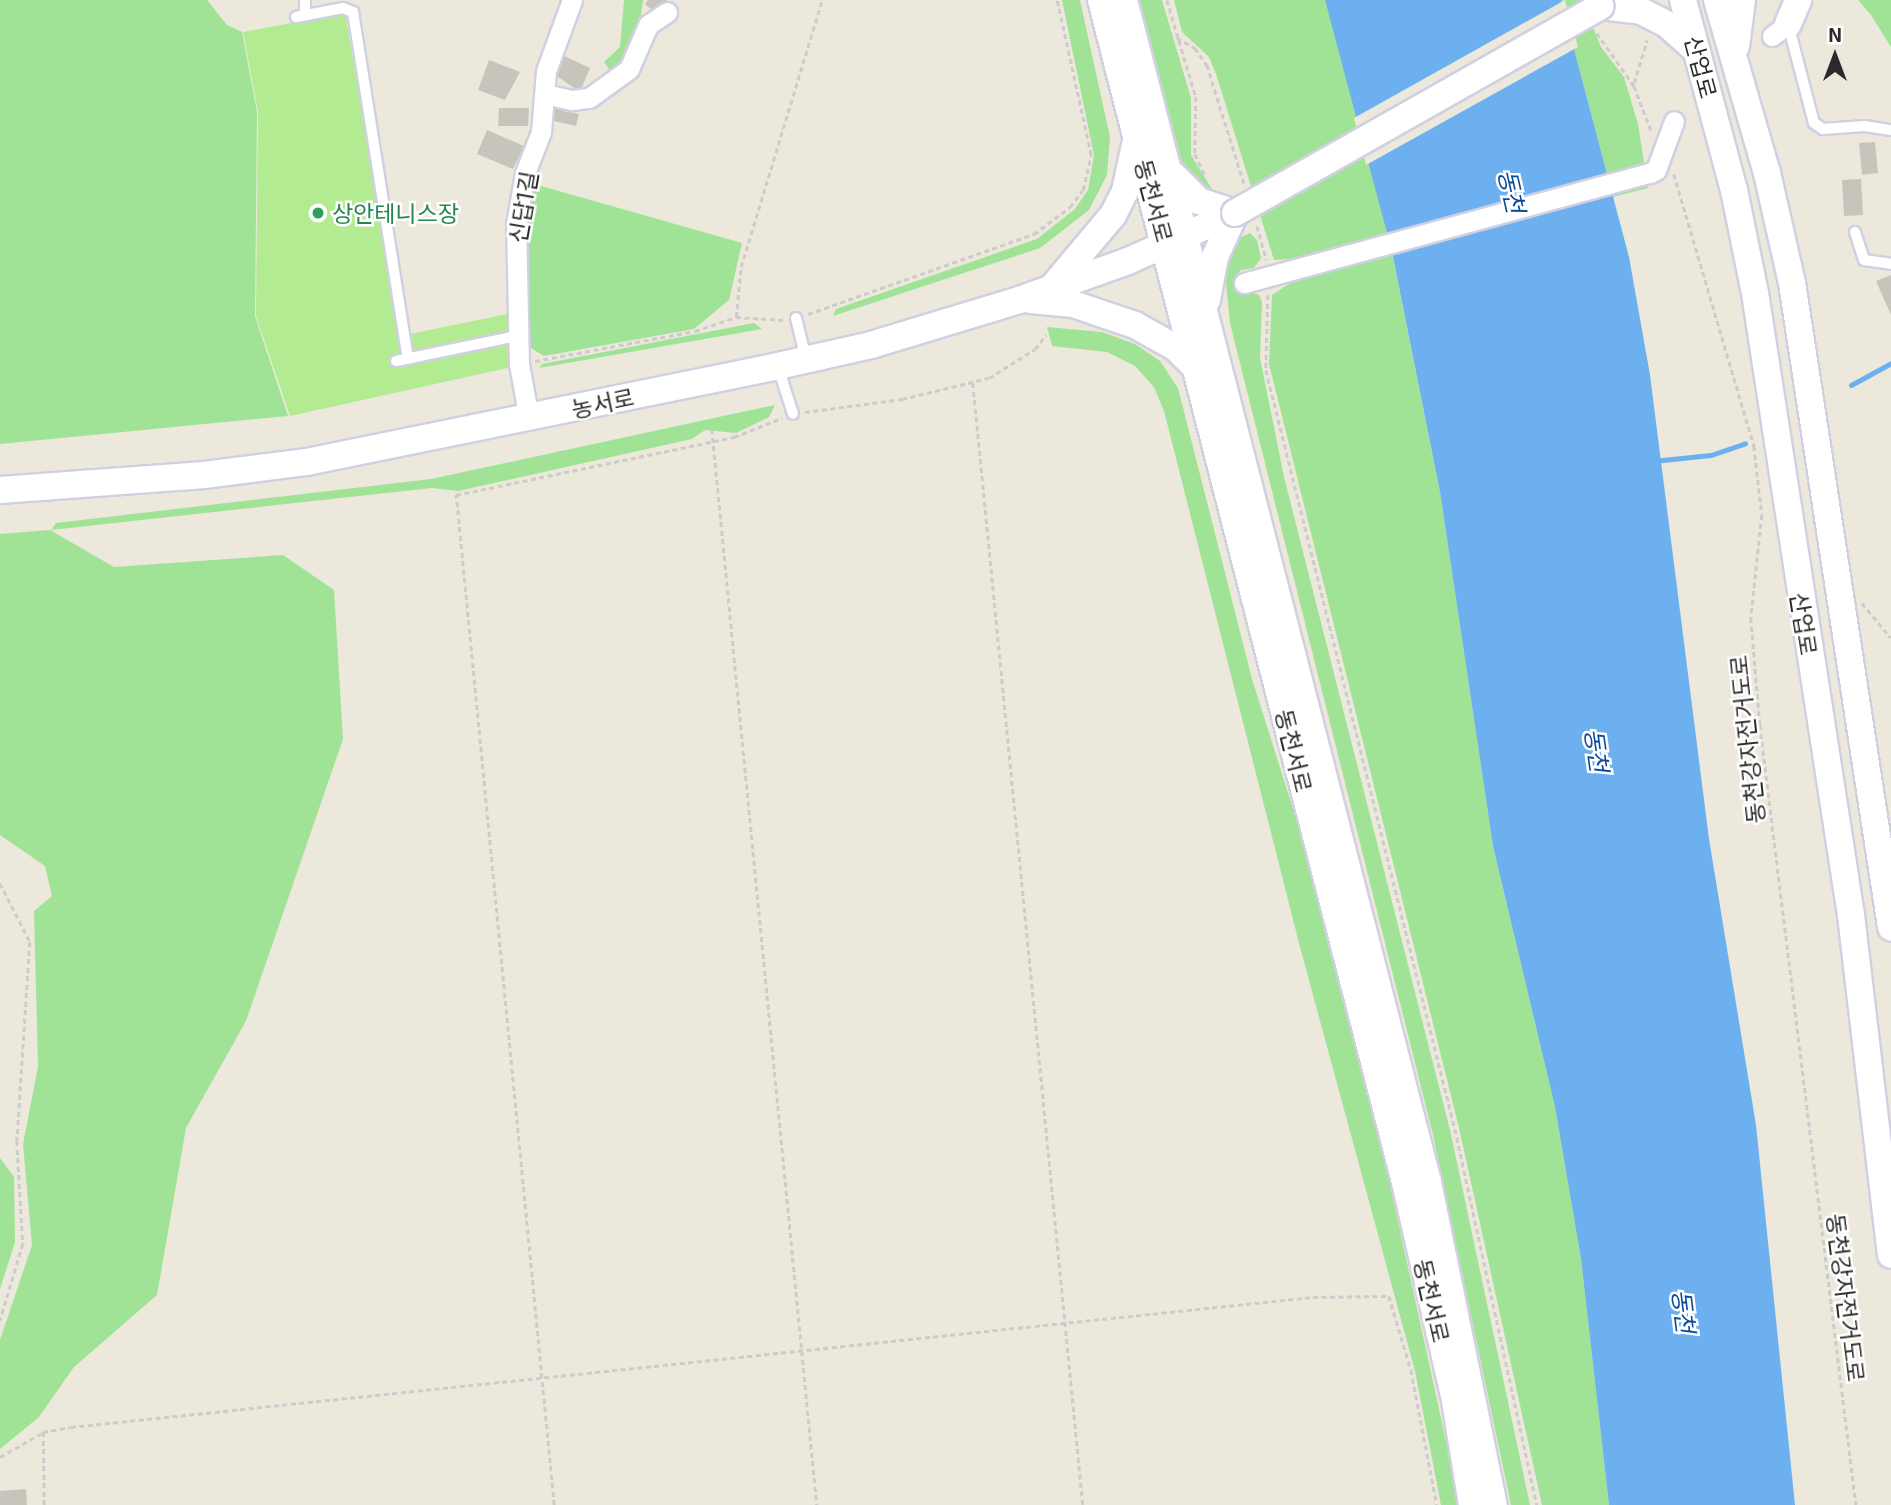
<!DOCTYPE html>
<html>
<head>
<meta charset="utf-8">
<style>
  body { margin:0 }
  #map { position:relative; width:1891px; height:1505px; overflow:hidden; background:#ece8db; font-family:"Exo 2","Noto Sans KR",sans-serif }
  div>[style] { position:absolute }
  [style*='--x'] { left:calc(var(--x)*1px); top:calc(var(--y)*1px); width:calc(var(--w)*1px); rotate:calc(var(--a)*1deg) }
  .green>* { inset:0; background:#a0e397 }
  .pitch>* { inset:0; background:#b2eb92 }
  .water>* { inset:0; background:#6db0ef }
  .pier>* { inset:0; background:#ece8db }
  .stream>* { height:5px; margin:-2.5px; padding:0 2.5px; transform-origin:2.5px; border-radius:2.5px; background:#6db0ef }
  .building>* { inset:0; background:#c7c5bb }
  .path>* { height:2.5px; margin-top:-1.25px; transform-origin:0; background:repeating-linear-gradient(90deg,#ccc 0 5px,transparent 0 8.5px) }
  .roads { filter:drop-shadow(2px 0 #d1d0e3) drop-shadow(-2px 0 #d1d0e3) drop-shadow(0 2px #d1d0e3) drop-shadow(0 -2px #d1d0e3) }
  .lane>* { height:10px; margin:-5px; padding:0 5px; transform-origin:5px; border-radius:5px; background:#fff }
  .street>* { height:19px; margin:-9.5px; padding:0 9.5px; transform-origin:9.5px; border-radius:9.5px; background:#fff }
  .secondary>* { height:26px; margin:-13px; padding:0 13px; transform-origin:13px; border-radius:13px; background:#fff }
  .bridges { filter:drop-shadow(2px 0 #d1d0e3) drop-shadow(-2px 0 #d1d0e3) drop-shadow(0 2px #d1d0e3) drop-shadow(0 -2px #d1d0e3) }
  .secondary-bridge>* { height:26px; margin:-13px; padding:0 13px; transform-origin:13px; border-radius:13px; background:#fff }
  .dots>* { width:19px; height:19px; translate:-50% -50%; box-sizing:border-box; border:4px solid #fff; border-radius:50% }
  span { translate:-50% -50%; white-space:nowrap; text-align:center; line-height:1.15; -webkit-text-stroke:5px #fff; paint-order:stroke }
  .street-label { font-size:23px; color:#2a2a2a }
  .leisure-label { font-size:23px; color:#27864d }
  .left { translate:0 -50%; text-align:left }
  .water-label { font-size:24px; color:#0c4b9b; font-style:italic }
  .north { position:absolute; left:1800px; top:21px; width:70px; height:70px; -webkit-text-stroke:5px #fff; paint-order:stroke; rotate:0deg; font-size:19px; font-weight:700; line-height:28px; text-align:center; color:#2a2a2a }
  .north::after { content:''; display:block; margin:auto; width:24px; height:32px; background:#2a2a2a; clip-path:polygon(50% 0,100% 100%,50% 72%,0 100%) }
</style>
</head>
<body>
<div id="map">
  <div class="green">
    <div style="clip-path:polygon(0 0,207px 0,227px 25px,242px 32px,257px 112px,255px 316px,288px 416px,0 444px)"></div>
    <div style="clip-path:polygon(624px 0,643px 0,639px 30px,636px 45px,613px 75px,604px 62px,620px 47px)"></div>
    <div style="clip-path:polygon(1062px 0,1080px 0,1110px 137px,1107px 175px,1089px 210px,1040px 248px,833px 316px,836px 309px,1037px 239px,1075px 209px,1088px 190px,1094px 155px)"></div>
    <div style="clip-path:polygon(1140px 0,1162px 0,1191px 98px,1191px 155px,1215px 194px,1207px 192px,1183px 167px)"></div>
    <div style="clip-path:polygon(1174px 0,1325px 0,1339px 43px,1392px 253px,1440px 492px,1493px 846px,1555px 1107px,1581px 1259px,1609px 1505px,1542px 1505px,1459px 1128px,1269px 364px,1272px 295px,1298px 278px,1293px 259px,1274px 260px,1216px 74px,1209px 57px,1182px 32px)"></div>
    <div style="clip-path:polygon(1561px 0,1582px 0,1601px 47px,1624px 77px,1638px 124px,1648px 188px,1613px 197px)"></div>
    <div style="clip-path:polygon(1858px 0,1891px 0,1891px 47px,1871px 15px)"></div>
    <div style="clip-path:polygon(534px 184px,742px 243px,729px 300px,694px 329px,544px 356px,529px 347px,523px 242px)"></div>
    <div style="clip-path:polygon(1250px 233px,1257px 240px,1261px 258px,1254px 268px,1241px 270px,1235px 278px,1240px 289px,1259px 295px,1262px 302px,1260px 358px,1284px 477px,1450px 1130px,1530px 1505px,1511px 1505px,1433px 1135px,1230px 323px,1224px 263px,1234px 240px)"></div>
    <div style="clip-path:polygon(754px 323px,762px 329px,539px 368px,542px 364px)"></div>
    <div style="clip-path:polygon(1047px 327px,1102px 332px,1135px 344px,1160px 361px,1178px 388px,1252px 679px,1301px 834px,1382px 1148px,1460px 1505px,1441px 1505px,1415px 1371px,1300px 947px,1164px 411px,1154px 387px,1135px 366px,1107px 352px,1052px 346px)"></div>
    <div style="clip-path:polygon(775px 405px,769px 417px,736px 433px,705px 430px,692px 439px,458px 491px,432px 488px,51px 530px,56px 523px,431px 479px)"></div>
    <div style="clip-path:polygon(50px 530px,114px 567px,283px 555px,334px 590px,343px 739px,246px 1021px,186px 1128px,157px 1295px,74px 1367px,39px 1417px,0 1449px,0 1340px,32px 1245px,23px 1144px,38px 1067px,34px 911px,52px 896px,45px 866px,0 835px,0 534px)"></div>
    <div style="clip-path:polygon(0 1158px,14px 1177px,15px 1242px,0 1289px)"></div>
  </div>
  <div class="pitch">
    <div style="clip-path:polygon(345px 13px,401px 336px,507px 314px,512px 367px,290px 416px,256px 316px,258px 112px,243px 32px)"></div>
  </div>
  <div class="water">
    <div style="clip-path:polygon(1325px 0,1561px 0,1629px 257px,1650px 375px,1709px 839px,1756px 1125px,1795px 1505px,1609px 1505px,1581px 1259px,1555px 1107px,1493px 846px,1440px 492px,1392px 252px)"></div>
  </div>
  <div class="pier">
    <div style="clip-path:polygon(1565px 0,1578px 47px,1366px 165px,1354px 118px)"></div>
  </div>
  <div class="stream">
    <div style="--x:1851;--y:385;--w:46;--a:-28.8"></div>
    <div style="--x:1653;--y:461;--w:58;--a:-5.9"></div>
    <div style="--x:1711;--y:455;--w:36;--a:-19"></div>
  </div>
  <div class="building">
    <div style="clip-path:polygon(648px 0,667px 0,655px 13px,645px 4px)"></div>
    <div style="clip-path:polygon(562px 55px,590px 68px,580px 92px,554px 74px)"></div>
    <div style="clip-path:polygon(489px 60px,520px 72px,505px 100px,478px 90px)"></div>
    <div style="clip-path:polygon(553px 101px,564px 104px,563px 111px,579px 114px,576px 126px,549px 120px)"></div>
    <div style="clip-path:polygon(499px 108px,529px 108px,528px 126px,498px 126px)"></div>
    <div style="clip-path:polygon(487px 130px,524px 146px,513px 169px,477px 154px)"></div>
    <div style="clip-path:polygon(1875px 142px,1878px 173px,1862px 175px,1859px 143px)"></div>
    <div style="clip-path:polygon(1861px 179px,1863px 215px,1844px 216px,1842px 180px)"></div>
    <div style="clip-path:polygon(1891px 275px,1891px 315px,1876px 281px)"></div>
    <div style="clip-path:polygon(26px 1489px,27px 1505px,0 1505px,0 1491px)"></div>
  </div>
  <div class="path">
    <div style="--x:1167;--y:0;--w:101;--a:73.4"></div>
    <div style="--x:1196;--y:97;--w:57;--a:91"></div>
    <div style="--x:1195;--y:154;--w:23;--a:65"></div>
    <div style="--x:1597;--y:33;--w:65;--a:55.1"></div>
    <div style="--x:1634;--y:86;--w:47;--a:68.9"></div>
    <div style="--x:1177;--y:38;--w:21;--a:29"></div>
    <div style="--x:1195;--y:48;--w:21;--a:55"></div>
    <div style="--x:1207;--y:65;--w:124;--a:72.6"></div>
    <div style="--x:1634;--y:83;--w:45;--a:-73.2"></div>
    <div style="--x:1674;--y:174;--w:284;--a:73.6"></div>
    <div style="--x:1754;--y:446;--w:69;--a:83.4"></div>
    <div style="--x:1762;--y:515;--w:104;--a:96.1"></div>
    <div style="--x:1751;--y:618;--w:107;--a:85.2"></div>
    <div style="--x:1760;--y:725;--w:786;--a:82.98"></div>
    <div style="--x:1257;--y:226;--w:35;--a:74"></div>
    <div style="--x:1268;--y:295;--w:75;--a:91.5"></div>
    <div style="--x:1266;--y:370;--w:782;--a:76.02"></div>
    <div style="--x:1455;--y:1129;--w:385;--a:77.7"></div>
    <div style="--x:808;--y:314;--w:240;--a:-19.5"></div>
    <div style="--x:1034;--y:234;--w:45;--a:-36.9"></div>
    <div style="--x:1070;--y:207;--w:21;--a:-53"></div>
    <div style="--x:1083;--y:190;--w:36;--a:-77"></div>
    <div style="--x:1091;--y:155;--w:159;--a:-102.4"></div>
    <div style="--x:736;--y:317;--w:50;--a:-84.3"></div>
    <div style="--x:741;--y:267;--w:279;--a:-73.1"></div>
    <div style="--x:535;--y:361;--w:163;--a:-10.6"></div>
    <div style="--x:695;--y:331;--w:43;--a:-18.9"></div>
    <div style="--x:736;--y:317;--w:49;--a:3.5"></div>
    <div style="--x:973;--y:383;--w:1127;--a:84.4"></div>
    <div style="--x:805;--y:412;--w:98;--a:-7.6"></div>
    <div style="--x:902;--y:399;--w:89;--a:-13.6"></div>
    <div style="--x:989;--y:378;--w:54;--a:-32.2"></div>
    <div style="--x:1035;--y:349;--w:18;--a:-52"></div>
    <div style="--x:712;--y:429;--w:1081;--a:84.43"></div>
    <div style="--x:1862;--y:603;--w:45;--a:50.4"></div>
    <div style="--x:0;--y:883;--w:66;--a:63"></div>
    <div style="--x:30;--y:942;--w:199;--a:93.7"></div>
    <div style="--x:17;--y:1141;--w:103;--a:86.7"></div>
    <div style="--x:23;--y:1244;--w:80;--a:106.6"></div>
    <div style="--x:0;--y:1457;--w:48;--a:-29.7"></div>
    <div style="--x:44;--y:1505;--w:73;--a:-90.8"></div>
    <div style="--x:43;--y:1432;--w:28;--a:-10"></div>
    <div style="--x:71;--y:1427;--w:1249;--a:-5.98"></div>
    <div style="--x:1313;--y:1297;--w:76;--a:-0.8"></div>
    <div style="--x:1389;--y:1296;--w:77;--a:73.4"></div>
    <div style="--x:1411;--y:1370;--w:137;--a:79.1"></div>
    <div style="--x:554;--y:1505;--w:1015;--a:-95.54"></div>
    <div style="--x:456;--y:495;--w:284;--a:-11.8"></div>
    <div style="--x:734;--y:437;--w:52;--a:-21.6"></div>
  </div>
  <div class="roads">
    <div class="lane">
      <div style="--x:305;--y:15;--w:15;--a:-90"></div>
      <div style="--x:296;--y:17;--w:48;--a:-10.8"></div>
      <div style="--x:343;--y:8;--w:11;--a:22"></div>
      <div style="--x:353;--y:12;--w:351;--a:81"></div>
      <div style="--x:1788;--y:24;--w:102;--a:75.3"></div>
      <div style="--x:1814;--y:123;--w:11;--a:34"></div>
      <div style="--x:1823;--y:129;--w:42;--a:-4.1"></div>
      <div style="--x:1865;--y:126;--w:26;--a:9"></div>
      <div style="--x:1855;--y:232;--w:29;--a:72"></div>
      <div style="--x:1864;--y:260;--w:27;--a:8"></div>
      <div style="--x:796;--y:318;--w:42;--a:76.3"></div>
      <div style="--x:396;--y:361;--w:124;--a:-11.7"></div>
      <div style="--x:778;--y:367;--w:49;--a:72.3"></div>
    </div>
    <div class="street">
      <div style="--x:1772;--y:36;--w:20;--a:-37"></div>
      <div style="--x:545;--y:94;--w:28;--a:13"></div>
      <div style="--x:572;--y:100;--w:17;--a:-7"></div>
      <div style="--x:589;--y:98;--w:49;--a:-35.9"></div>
      <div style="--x:629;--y:69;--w:48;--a:-66.6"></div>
      <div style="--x:648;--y:25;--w:23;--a:-34"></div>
      <div style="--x:1244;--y:283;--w:421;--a:-15.2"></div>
      <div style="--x:1650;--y:173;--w:7;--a:-27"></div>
      <div style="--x:1656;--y:170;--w:52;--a:-69.8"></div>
      <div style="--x:529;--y:419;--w:56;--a:-100.3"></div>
      <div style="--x:519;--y:364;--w:140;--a:-91.2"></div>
      <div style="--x:516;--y:224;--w:52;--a:-80"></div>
      <div style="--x:525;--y:173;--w:44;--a:-68.7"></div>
      <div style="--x:541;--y:132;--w:61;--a:-85.3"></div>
      <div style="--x:546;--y:71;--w:76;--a:-69.9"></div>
    </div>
    <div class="secondary">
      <div style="--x:1101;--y:0;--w:1220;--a:75.58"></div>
      <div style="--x:1405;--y:1182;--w:225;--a:77.1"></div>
      <div style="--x:1455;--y:1401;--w:105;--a:80.7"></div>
      <div style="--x:1124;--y:0;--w:1220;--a:75.58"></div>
      <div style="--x:1428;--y:1182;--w:330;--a:78.5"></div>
      <div style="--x:1683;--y:0;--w:197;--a:75"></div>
      <div style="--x:1734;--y:190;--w:105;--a:78.5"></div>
      <div style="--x:1755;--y:293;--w:629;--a:81.23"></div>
      <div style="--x:1851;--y:915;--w:342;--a:83.3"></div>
      <div style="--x:1717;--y:0;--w:180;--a:73.9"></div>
      <div style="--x:1767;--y:173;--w:113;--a:77.2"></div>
      <div style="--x:1792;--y:283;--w:652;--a:81.26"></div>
      <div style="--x:1601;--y:6;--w:40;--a:7.1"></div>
      <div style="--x:1641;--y:11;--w:30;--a:27"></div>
      <div style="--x:1668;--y:25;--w:39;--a:42"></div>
      <div style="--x:1788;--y:24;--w:26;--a:-67"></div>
      <div style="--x:1736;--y:46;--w:46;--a:-82.6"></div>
      <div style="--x:1173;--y:175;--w:37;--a:45"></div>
      <div style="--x:1199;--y:201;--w:38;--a:18"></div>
      <div style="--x:1055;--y:284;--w:90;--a:-50"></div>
      <div style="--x:1113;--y:215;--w:27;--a:-63"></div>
      <div style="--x:1125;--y:191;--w:47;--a:-77.7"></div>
      <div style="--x:1031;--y:300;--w:42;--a:5.4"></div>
      <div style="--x:1073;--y:304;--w:65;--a:18.7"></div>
      <div style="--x:1135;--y:325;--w:47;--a:29.3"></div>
      <div style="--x:1176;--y:348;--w:27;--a:45"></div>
      <div style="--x:1207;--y:300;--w:44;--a:-79.5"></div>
      <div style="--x:1215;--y:257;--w:48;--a:-65.6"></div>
      <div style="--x:0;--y:490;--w:205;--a:-4.2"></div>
      <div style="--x:204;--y:475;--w:104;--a:-7.2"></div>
      <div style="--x:307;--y:462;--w:481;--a:-11.5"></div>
      <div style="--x:778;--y:366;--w:95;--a:-12.7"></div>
      <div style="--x:871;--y:345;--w:155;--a:-16.9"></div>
      <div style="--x:1019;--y:300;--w:116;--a:-19.7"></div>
      <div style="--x:1128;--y:261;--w:117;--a:-24.2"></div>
    </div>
  </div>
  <div class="bridges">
    <div class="secondary-bridge">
      <div style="--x:1235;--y:213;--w:420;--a:-29.5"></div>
    </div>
  </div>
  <div class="dots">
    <div style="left:318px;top:213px;background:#2e9e5b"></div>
  </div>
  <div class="street-label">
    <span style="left:1701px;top:67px;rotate:75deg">산업로</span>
    <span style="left:1154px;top:201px;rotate:75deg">동천서로</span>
    <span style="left:523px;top:207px;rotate:-80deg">신답1길</span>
    <span style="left:603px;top:403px;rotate:-12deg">농서로</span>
    <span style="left:1804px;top:624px;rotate:81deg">산업로</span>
    <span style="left:1747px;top:739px;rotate:-96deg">동천강자전거도로</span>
    <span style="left:1294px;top:751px;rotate:76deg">동천서로</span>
    <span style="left:1846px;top:1298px;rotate:83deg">동천강자전거도로</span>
    <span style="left:1432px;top:1301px;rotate:77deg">동천서로</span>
  </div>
  <div class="leisure-label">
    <span class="left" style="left:332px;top:213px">상안테니스장</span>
  </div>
  <div class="water-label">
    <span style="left:1512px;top:191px;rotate:77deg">동천</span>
    <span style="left:1597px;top:750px;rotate:82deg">동천</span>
    <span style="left:1684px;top:1311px;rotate:83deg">동천</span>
  </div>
  <div class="north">N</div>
</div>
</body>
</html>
